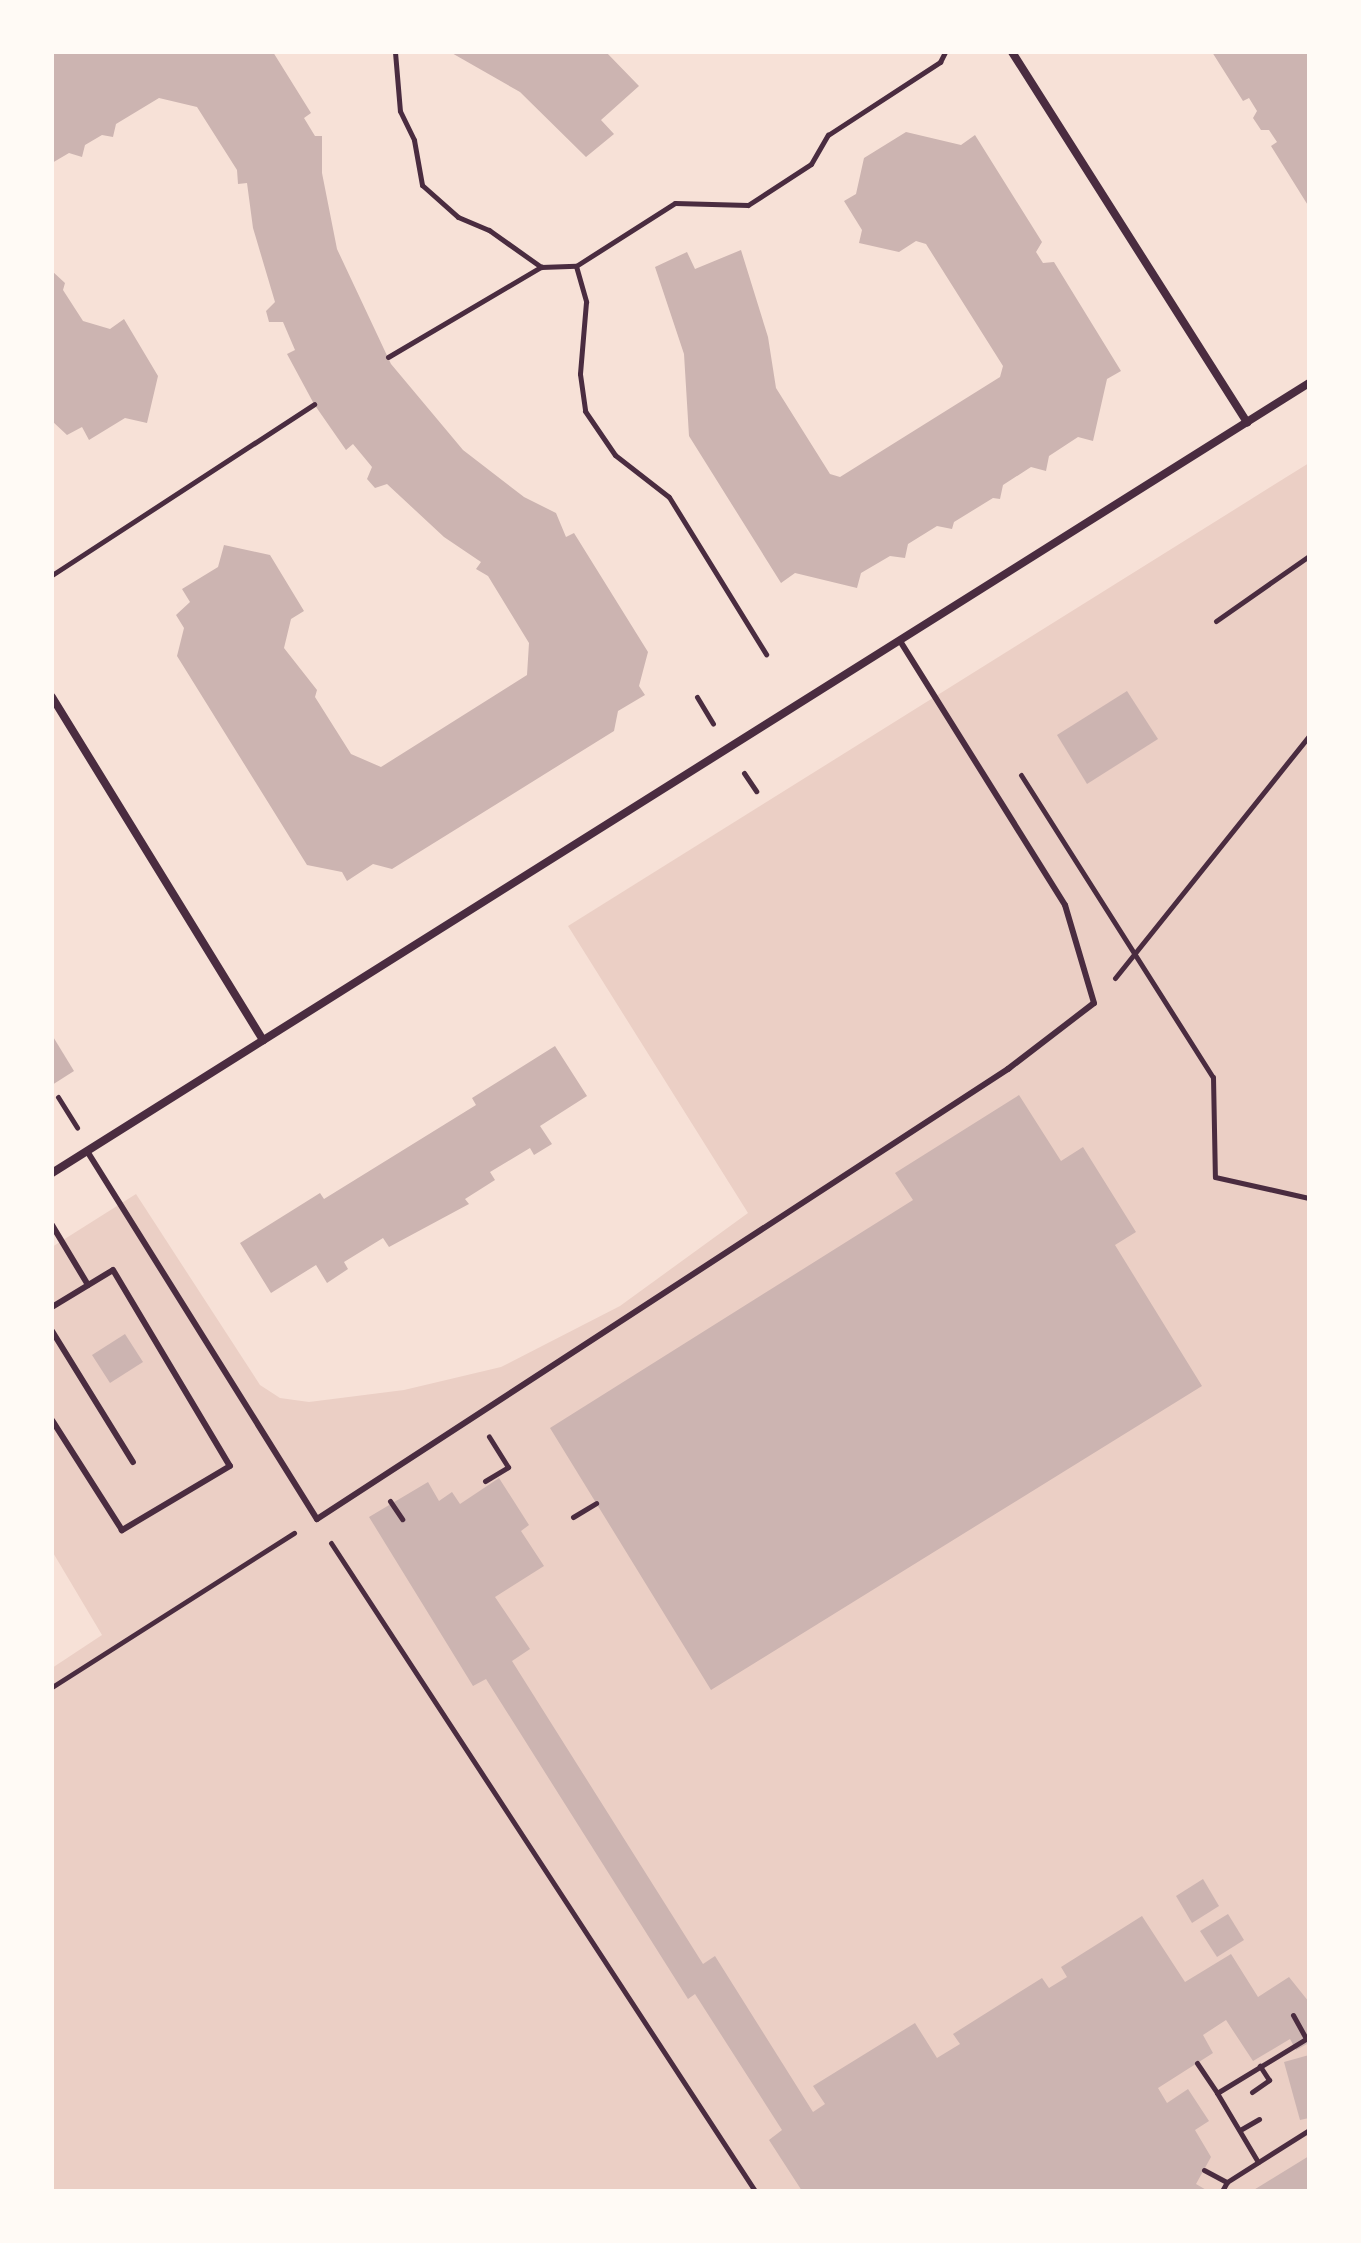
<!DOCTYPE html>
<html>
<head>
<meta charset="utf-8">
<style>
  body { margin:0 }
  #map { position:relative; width:1361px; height:2243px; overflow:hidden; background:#f7e1d7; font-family:"Varela Round",sans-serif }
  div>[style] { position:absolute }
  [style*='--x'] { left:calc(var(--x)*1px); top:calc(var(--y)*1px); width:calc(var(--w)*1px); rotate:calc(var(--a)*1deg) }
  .green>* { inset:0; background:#ebcfc5 }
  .building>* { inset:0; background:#ccb4b1 }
  .path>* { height:5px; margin:-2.5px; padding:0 2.5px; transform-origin:2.5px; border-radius:2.5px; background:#4a2c40 }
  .service>* { height:6px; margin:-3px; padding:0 3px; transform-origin:3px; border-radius:3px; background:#4a2c40 }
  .minor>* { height:8px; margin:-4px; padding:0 4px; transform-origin:4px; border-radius:4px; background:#4a2c40 }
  span { translate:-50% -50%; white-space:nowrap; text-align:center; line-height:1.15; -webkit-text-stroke:6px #fffaf5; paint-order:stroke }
  .frame { position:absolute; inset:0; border:54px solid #fffaf5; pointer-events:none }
</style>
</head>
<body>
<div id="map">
  <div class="green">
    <div style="clip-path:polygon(1309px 463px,1309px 2191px,52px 2191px,52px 1668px,102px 1635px,52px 1551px,52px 1247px,136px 1194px,260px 1385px,280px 1398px,309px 1402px,404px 1390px,501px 1367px,620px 1306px,748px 1213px,568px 926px)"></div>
  </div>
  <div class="building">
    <div style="clip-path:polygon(52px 52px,273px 52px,311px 113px,304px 118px,315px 136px,322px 136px,322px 173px,337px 249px,391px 364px,463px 450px,524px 497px,556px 513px,566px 537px,574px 533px,648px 652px,639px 686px,645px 695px,618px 711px,614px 731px,392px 869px,373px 864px,347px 881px,342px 872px,307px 865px,177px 656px,184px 628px,176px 615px,190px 602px,182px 589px,218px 567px,224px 545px,270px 555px,304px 611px,291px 619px,284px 648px,317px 690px,315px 697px,351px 754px,381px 767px,527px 675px,529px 643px,488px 576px,476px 569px,481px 562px,444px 537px,387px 484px,375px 488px,367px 479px,372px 467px,353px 444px,346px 450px,314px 404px,287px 354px,295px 350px,283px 322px,269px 322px,266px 311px,275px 302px,253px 228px,247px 183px,238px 184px,237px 170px,197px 107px,159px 98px,116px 124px,113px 137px,102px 135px,85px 145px,82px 157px,69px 153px,52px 163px)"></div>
    <div style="clip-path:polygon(450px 52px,606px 52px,639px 86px,601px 120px,614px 134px,586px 157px,520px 92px)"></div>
    <div style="clip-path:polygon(1212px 52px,1309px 52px,1309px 207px,1271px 146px,1277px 142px,1269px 130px,1261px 130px,1253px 118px,1257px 111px,1249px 98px,1243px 101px)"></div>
    <div style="clip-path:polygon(906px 132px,961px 145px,975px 135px,1042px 242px,1036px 252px,1043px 263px,1054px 262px,1121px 371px,1107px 379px,1093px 441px,1078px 437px,1049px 456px,1046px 471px,1031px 467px,1003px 485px,1000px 499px,993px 498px,954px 522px,952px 529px,937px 526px,908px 544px,905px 558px,890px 556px,861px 573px,857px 588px,795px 573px,781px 583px,689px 436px,684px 354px,655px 267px,687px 252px,695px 269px,741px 250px,768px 337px,776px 388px,830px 474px,840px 477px,1000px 377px,1003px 366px,926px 244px,916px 241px,899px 252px,859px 243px,862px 230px,844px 201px,856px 194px,864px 158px)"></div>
    <div style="clip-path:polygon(52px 271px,65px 283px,63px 290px,83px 321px,110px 329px,124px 319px,158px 376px,147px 423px,125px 418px,89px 440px,82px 427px,67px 435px,52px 421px)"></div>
    <div style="clip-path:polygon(1127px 691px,1158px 739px,1087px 784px,1057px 735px)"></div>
    <div style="clip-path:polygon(52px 1035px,74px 1071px,52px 1085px)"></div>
    <div style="clip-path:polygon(555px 1046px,587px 1096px,540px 1126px,552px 1144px,534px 1155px,530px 1148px,490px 1172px,495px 1180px,465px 1199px,469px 1204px,389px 1247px,383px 1238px,344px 1262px,348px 1269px,327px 1283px,316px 1265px,271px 1293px,240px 1243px,320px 1193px,324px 1199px,476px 1105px,472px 1098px)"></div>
    <div style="clip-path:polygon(1019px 1095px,1061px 1161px,1083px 1147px,1136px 1232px,1115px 1245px,1202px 1386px,711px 1690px,550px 1428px,913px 1200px,895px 1173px)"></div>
    <div style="clip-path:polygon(125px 1334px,143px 1362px,110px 1383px,92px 1355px)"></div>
    <div style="clip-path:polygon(499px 1478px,529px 1525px,521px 1531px,544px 1566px,495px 1597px,530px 1649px,512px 1661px,703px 1964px,715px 1956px,813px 2112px,825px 2104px,813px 2086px,915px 2023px,937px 2058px,960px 2044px,953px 2034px,1042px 1978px,1049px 1988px,1067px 1977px,1061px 1967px,1142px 1916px,1185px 1982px,1231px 1954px,1258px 1997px,1289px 1977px,1309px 2002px,1309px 2043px,1296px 2050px,1290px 2039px,1253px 2061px,1226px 2020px,1203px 2035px,1213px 2053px,1158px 2088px,1167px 2103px,1188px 2089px,1209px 2121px,1195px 2130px,1211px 2157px,1196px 2184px,1208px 2191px,802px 2191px,769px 2140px,782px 2130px,695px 1994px,688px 1999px,486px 1679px,473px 1686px,369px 1517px,428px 1482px,439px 1501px,452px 1492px,460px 1504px)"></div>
    <div style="clip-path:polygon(1203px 1879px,1219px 1906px,1192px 1923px,1176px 1896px)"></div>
    <div style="clip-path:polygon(1228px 1914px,1244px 1940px,1217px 1957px,1200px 1931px)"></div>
    <div style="clip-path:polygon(1309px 2055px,1309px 2118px,1300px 2120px,1284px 2062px)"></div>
    <div style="clip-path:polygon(1309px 2156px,1309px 2191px,1252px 2191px)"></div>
  </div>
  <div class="path">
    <div style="--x:395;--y:52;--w:59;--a:85.2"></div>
    <div style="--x:400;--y:111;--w:32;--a:64"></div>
    <div style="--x:414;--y:140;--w:46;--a:79.9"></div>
    <div style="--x:422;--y:185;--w:48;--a:41.6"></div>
    <div style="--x:458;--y:217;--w:34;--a:23"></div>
    <div style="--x:489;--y:230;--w:64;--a:35.4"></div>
    <div style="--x:576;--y:266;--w:37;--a:74"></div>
    <div style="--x:586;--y:302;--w:72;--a:94.8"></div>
    <div style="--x:580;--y:374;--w:37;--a:82"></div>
    <div style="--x:585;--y:411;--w:53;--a:55.7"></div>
    <div style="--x:615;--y:455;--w:68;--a:37.9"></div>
    <div style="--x:669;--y:497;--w:185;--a:58.3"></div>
    <div style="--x:388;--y:357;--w:178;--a:-30.5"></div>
    <div style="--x:541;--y:267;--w:35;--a:-2"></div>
    <div style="--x:576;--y:266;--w:117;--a:-32.5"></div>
    <div style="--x:675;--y:203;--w:73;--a:1.6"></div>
    <div style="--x:748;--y:205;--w:75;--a:-33.1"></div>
    <div style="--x:811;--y:164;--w:34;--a:-60"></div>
    <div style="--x:828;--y:135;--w:134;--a:-33.1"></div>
    <div style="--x:940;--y:62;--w:11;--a:-63"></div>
    <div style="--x:52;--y:575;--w:313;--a:-33.1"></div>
    <div style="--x:1216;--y:621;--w:113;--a:-35"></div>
    <div style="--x:697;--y:697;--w:31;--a:59"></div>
    <div style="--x:744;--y:773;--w:22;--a:56"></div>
    <div style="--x:1021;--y:775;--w:358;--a:57.6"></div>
    <div style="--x:1213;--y:1077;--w:100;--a:88.9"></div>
    <div style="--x:1215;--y:1177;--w:96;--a:12.6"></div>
    <div style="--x:1115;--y:978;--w:310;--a:-51.3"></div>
    <div style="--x:58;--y:1097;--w:36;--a:58"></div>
    <div style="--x:485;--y:1481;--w:27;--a:-31"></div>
    <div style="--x:508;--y:1467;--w:36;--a:-122"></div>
    <div style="--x:390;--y:1501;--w:22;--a:56"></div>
    <div style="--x:573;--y:1517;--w:27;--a:-31"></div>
    <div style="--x:331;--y:1543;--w:774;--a:56.8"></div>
    <div style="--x:52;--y:1687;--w:287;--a:-32.5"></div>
    <div style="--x:1293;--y:2015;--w:26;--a:61"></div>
    <div style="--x:1197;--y:2063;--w:36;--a:56"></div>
    <div style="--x:1252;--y:2092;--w:21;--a:-35"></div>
    <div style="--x:1269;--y:2080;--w:17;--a:-123"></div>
    <div style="--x:1240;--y:2130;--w:22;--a:-30"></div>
    <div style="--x:1258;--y:2162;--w:80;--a:-120.7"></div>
    <div style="--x:1217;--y:2093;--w:108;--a:-31.3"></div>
    <div style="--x:1204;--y:2170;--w:26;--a:28"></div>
    <div style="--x:1222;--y:2191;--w:10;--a:-61"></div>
    <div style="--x:1227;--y:2182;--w:97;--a:-32.4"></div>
  </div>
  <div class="service">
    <div style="--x:87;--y:1151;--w:434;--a:58"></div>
    <div style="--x:317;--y:1519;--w:825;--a:-33.07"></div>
    <div style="--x:1008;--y:1069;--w:108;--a:-37.5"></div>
    <div style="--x:1094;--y:1003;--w:102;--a:-106.5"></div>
    <div style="--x:1065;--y:905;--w:311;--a:-122"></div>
    <div style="--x:52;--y:1225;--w:70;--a:59"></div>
    <div style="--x:52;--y:1307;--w:71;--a:-31.2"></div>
    <div style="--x:113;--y:1270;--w:228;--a:59.2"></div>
    <div style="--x:230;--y:1466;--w:126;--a:149.3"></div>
    <div style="--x:122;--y:1530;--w:130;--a:-122.5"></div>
    <div style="--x:52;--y:1331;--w:154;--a:58.3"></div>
  </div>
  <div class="minor">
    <div style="--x:1012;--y:52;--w:439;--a:57.6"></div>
    <div style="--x:52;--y:697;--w:403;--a:58.4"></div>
    <div style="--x:52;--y:1173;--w:1485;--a:-32.15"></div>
  </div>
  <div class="frame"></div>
</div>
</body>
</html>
